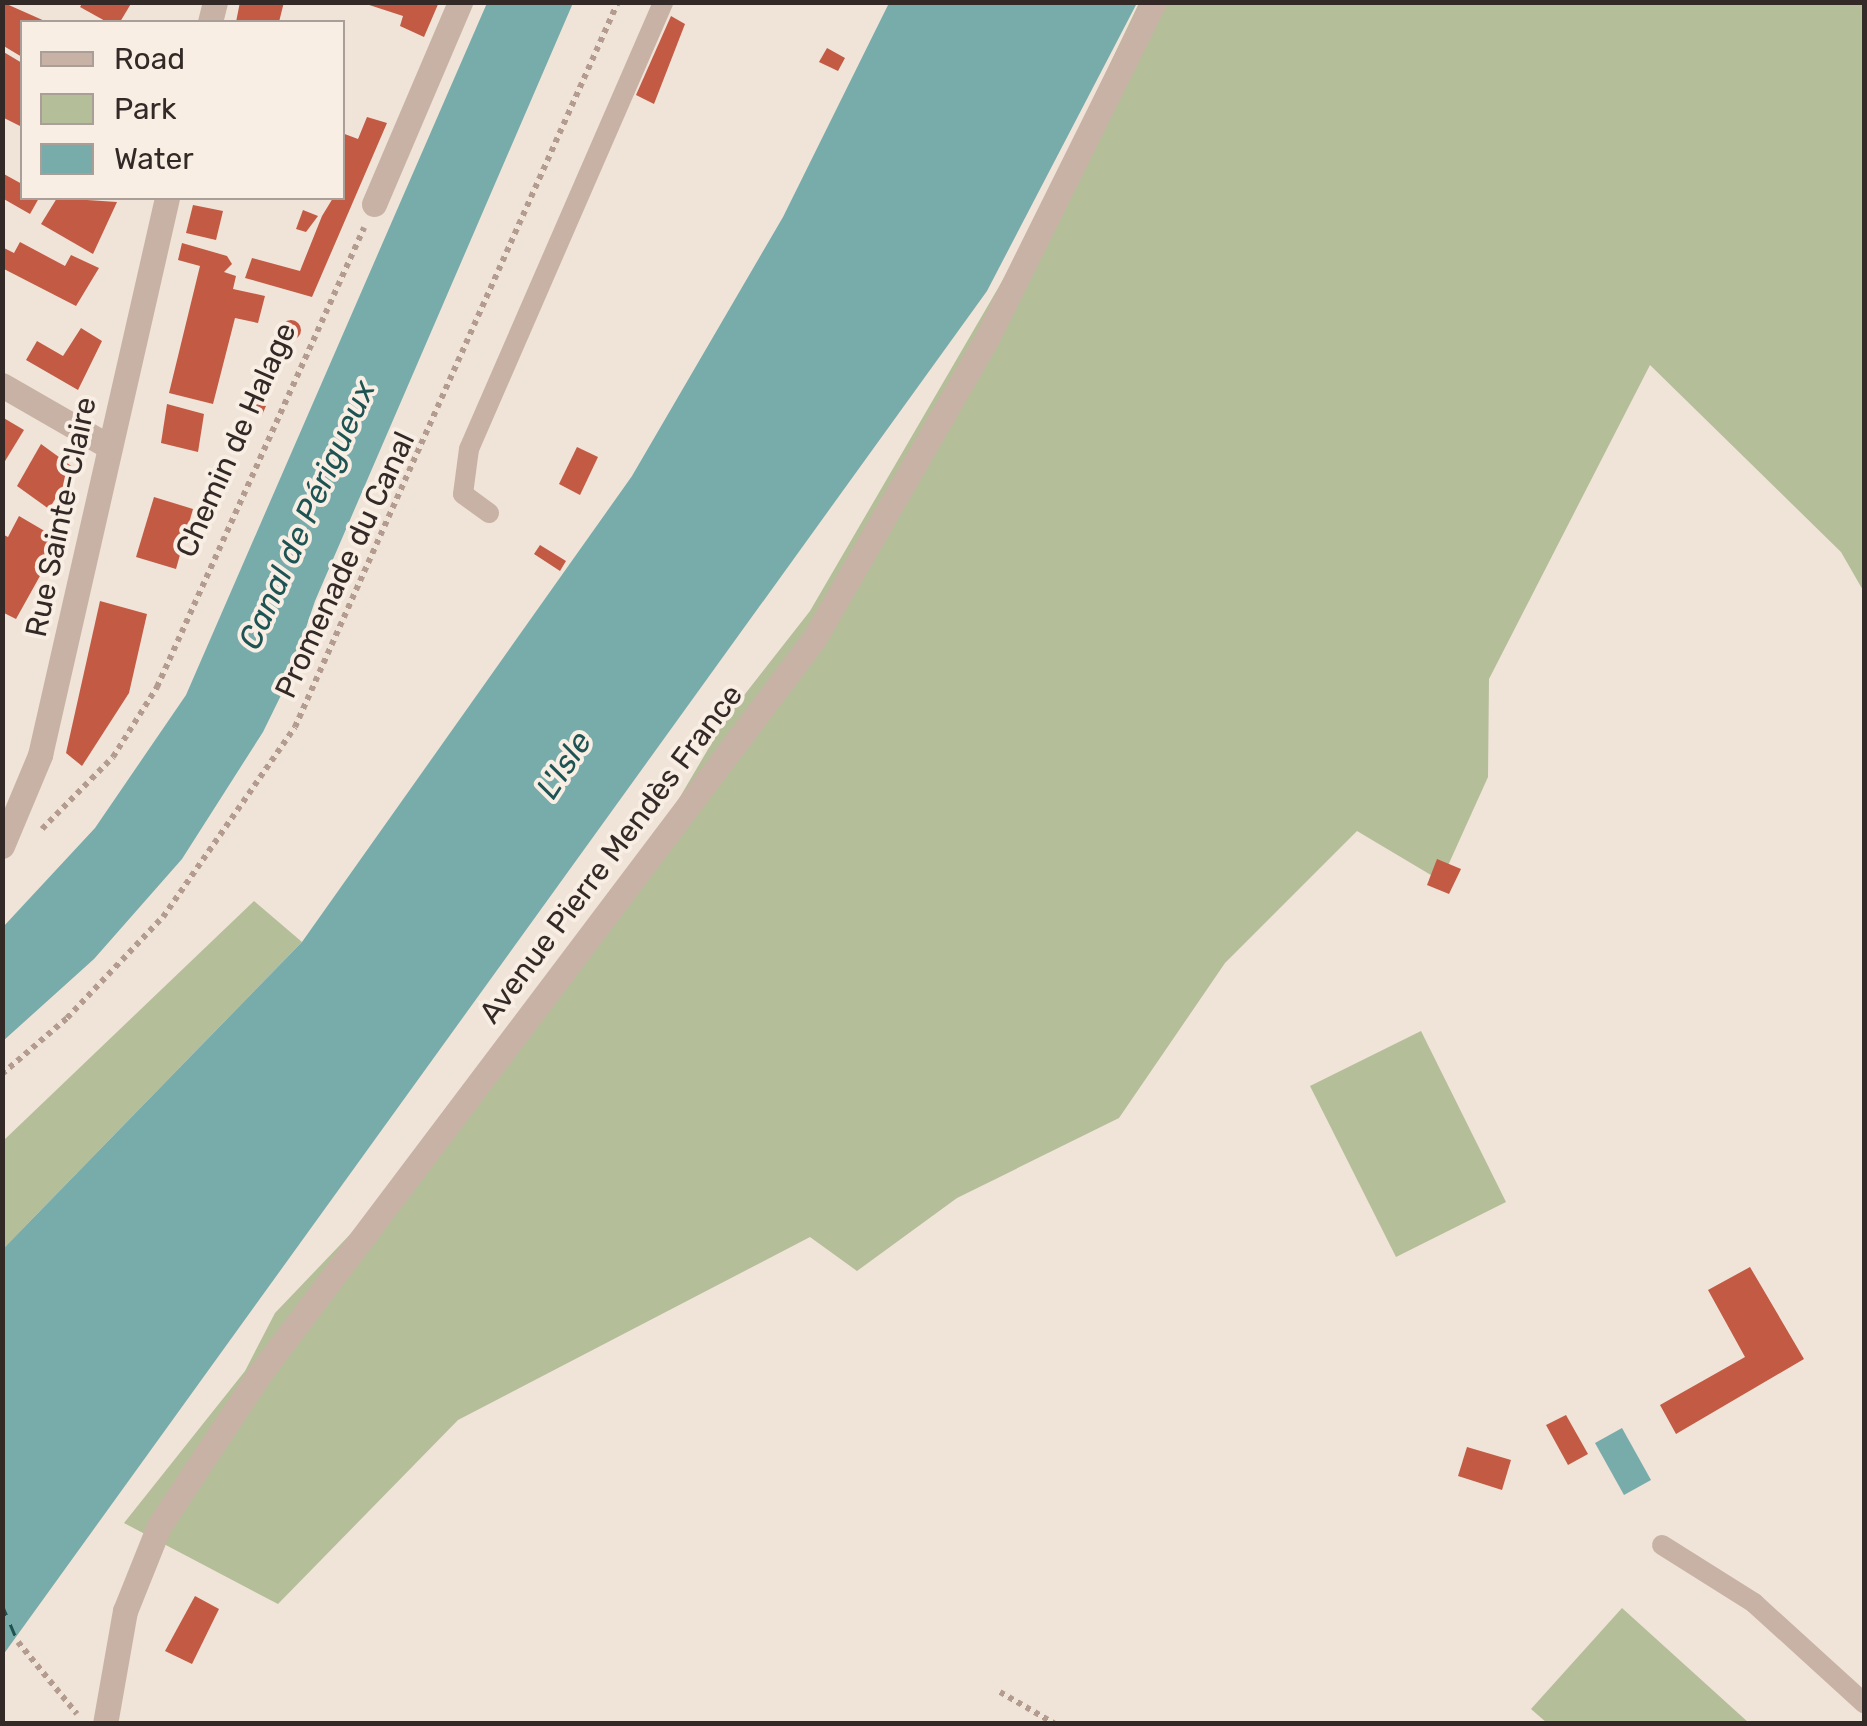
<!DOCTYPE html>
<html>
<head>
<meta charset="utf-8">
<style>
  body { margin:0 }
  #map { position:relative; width:1867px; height:1726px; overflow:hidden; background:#f0e3d8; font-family:Rubik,sans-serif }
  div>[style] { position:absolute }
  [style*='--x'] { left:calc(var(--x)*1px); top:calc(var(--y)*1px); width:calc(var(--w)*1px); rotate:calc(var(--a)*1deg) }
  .green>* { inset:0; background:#b4be99 }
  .water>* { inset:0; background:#78acab }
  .ferry>* { height:2.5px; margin-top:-1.25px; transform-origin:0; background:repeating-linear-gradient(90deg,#1d5353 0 12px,transparent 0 22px) }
  .building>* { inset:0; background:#c35a44 }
  .round { border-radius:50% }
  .path>* { height:6px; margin-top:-3px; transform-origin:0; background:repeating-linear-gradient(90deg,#b39c8f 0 5px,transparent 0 10px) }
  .service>* { height:20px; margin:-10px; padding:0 10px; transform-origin:10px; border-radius:10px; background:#c8b2a5 }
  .minor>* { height:25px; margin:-12.5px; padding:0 12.5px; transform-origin:12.5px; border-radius:12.5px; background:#c8b2a5 }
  span { translate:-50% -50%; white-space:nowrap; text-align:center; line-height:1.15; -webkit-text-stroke:8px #f8eee4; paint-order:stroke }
  .street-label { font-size:30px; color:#332926 }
  .water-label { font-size:32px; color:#1d5353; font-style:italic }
  .frame { position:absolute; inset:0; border:5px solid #332926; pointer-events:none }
  .legend { position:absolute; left:20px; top:20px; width:325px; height:180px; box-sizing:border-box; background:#f8eee4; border:2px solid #a99f98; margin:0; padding:12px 18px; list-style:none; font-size:30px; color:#332926 }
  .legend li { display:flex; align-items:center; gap:20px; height:50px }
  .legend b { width:50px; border:2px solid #a99f98 }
</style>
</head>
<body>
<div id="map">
  <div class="green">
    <div style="clip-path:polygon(1139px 3px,1864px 3px,1864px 592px,1841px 552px,1650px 365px,1489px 679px,1488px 777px,1441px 881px,1357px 831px,1225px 963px,1119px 1118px,957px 1198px,857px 1271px,810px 1237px,458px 1420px,278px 1604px,124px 1523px,245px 1371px,275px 1313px,383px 1200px,647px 853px,727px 717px,810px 611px,1025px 242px)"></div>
    <div style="clip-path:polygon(254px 901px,302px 942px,3px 1249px,3px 1141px)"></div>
    <div style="clip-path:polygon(1421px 1031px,1506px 1202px,1396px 1257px,1310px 1086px)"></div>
    <div style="clip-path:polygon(1622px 1608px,1749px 1723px,1547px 1723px,1531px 1709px)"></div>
  </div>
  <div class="water">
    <div style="clip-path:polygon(487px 3px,573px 3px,315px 601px,288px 681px,263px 732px,182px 859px,94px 959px,3px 1041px,3px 927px,95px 828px,186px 695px)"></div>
    <div style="clip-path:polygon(889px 3px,1137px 3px,987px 291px,3px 1655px,3px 1249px,302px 942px,632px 476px,783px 217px)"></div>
    <div style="clip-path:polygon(1622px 1428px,1651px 1480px,1624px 1495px,1595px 1443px)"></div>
  </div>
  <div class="ferry">
    <div style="--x:2;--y:1604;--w:41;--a:67.2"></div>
  </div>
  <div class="building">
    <div style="clip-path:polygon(2px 2px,47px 22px,22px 22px,22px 57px,2px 45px)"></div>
    <div style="clip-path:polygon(83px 2px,132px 2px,120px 22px,107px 22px,80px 7px)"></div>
    <div style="clip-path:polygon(240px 2px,284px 2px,279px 22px,236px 22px)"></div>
    <div style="clip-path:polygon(360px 2px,439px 2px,424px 37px,400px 26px,403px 16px)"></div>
    <div style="clip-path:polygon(671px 16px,685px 24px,654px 104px,636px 95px)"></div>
    <div style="clip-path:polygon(827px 48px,845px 58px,838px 71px,819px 62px)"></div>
    <div style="clip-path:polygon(2px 51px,22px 63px,22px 127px,2px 117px)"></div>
    <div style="clip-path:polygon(367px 117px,387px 123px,312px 297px,245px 278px,252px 258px,300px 271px,322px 216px,333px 198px,342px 198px,342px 133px,358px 139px)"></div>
    <div style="clip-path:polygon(2px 173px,22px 184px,22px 198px,39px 198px,30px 214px,2px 198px)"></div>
    <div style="clip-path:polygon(57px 198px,117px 202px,93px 254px,41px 224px)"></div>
    <div style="clip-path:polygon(193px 205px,223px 211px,216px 240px,186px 233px)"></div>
    <div style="clip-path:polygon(303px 210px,318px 216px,306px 232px,296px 229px)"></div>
    <div style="clip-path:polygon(20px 242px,65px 266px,71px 255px,99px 268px,76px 306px,2px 268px,2px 247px,14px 253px)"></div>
    <div style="clip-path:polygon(182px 243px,227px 256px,232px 264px,224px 272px,236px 276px,233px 289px,265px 296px,258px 323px,235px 318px,213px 404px,169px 393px,200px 266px,178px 260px)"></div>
    <div class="round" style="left:281px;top:320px;width:20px;height:20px"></div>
    <div style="clip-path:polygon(81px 328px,102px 341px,78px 390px,26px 360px,37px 341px,63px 356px)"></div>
    <div style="clip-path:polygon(250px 403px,266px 406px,262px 415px,248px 411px)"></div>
    <div style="clip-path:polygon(167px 404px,204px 414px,198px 452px,161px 443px)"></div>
    <div style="clip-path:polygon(2px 417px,24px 430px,2px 466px)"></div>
    <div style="clip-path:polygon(41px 444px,74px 468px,49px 509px,17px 486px)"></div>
    <div style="clip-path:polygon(577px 447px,598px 457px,580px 495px,559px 484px)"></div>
    <div style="clip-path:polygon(154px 497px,193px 509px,176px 569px,136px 557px)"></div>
    <div style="clip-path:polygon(19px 516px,60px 540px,16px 619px,2px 612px,2px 534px,8px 537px)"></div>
    <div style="clip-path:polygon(540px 545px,566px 561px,560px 571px,534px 554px)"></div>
    <div style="clip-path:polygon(100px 601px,147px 614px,129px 693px,82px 766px,66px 753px)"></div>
    <div style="clip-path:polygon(1437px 859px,1461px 869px,1449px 894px,1427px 885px)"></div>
    <div style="clip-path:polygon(1750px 1267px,1804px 1359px,1676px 1434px,1660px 1405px,1745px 1357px,1708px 1290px)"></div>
    <div style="clip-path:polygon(1566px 1415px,1588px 1454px,1568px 1465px,1546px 1425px)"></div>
    <div style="clip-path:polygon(1467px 1447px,1511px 1460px,1502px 1490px,1458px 1476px)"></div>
    <div style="clip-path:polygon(195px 1596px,219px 1609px,192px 1664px,165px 1651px)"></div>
  </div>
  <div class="path">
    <div style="--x:42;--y:829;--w:101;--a:-45.4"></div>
    <div style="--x:113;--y:757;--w:83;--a:-57.8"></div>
    <div style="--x:157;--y:687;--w:504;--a:-65.73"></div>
    <div style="--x:2;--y:1074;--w:86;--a:-40.7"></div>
    <div style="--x:67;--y:1018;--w:139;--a:-46.5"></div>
    <div style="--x:163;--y:917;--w:231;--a:-55.2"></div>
    <div style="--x:295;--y:727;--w:794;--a:-65.99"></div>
    <div style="--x:18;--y:1642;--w:93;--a:50.7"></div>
    <div style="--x:1000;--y:1692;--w:64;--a:30.2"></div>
  </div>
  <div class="service">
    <div style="--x:489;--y:513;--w:32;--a:-144"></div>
    <div style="--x:463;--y:494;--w:45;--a:-82.4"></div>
    <div style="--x:469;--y:449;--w:487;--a:-66.5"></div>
    <div style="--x:1662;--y:1545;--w:109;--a:32.2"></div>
    <div style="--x:1754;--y:1603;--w:149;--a:42.3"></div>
  </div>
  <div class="minor">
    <div style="--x:210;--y:22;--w:21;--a:-76"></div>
    <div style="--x:374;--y:204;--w:220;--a:-66.9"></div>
    <div style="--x:2;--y:385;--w:122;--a:29.9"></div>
    <div style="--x:2;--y:846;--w:99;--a:-67.3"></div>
    <div style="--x:40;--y:755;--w:571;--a:-77.16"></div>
    <div style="--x:105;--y:1724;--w:115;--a:-80"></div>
    <div style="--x:125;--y:1611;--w:92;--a:-68.2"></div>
    <div style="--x:159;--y:1526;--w:185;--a:-56.5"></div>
    <div style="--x:261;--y:1372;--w:918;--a:-52.97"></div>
    <div style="--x:814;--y:639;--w:347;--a:-60.1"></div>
    <div style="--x:987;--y:338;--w:375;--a:-63.6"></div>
  </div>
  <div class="street-label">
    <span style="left:236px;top:440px;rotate:-66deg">Chemin de Halage</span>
    <span style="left:61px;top:517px;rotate:-78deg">Rue Sainte-Claire</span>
    <span style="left:345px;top:565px;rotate:-65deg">Promenade du Canal</span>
    <span style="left:611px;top:854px;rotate:-53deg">Avenue Pierre Mendès France</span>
  </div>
  <div class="water-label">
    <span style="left:307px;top:515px;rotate:-66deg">Canal de Périgueux</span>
    <span style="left:564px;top:765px;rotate:-57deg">L'Isle</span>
  </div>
  <div class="frame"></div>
  <ul class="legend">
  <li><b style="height:12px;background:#c8b2a5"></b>Road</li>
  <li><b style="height:28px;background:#b4be99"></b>Park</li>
  <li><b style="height:28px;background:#78acab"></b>Water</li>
  </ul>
</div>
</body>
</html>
